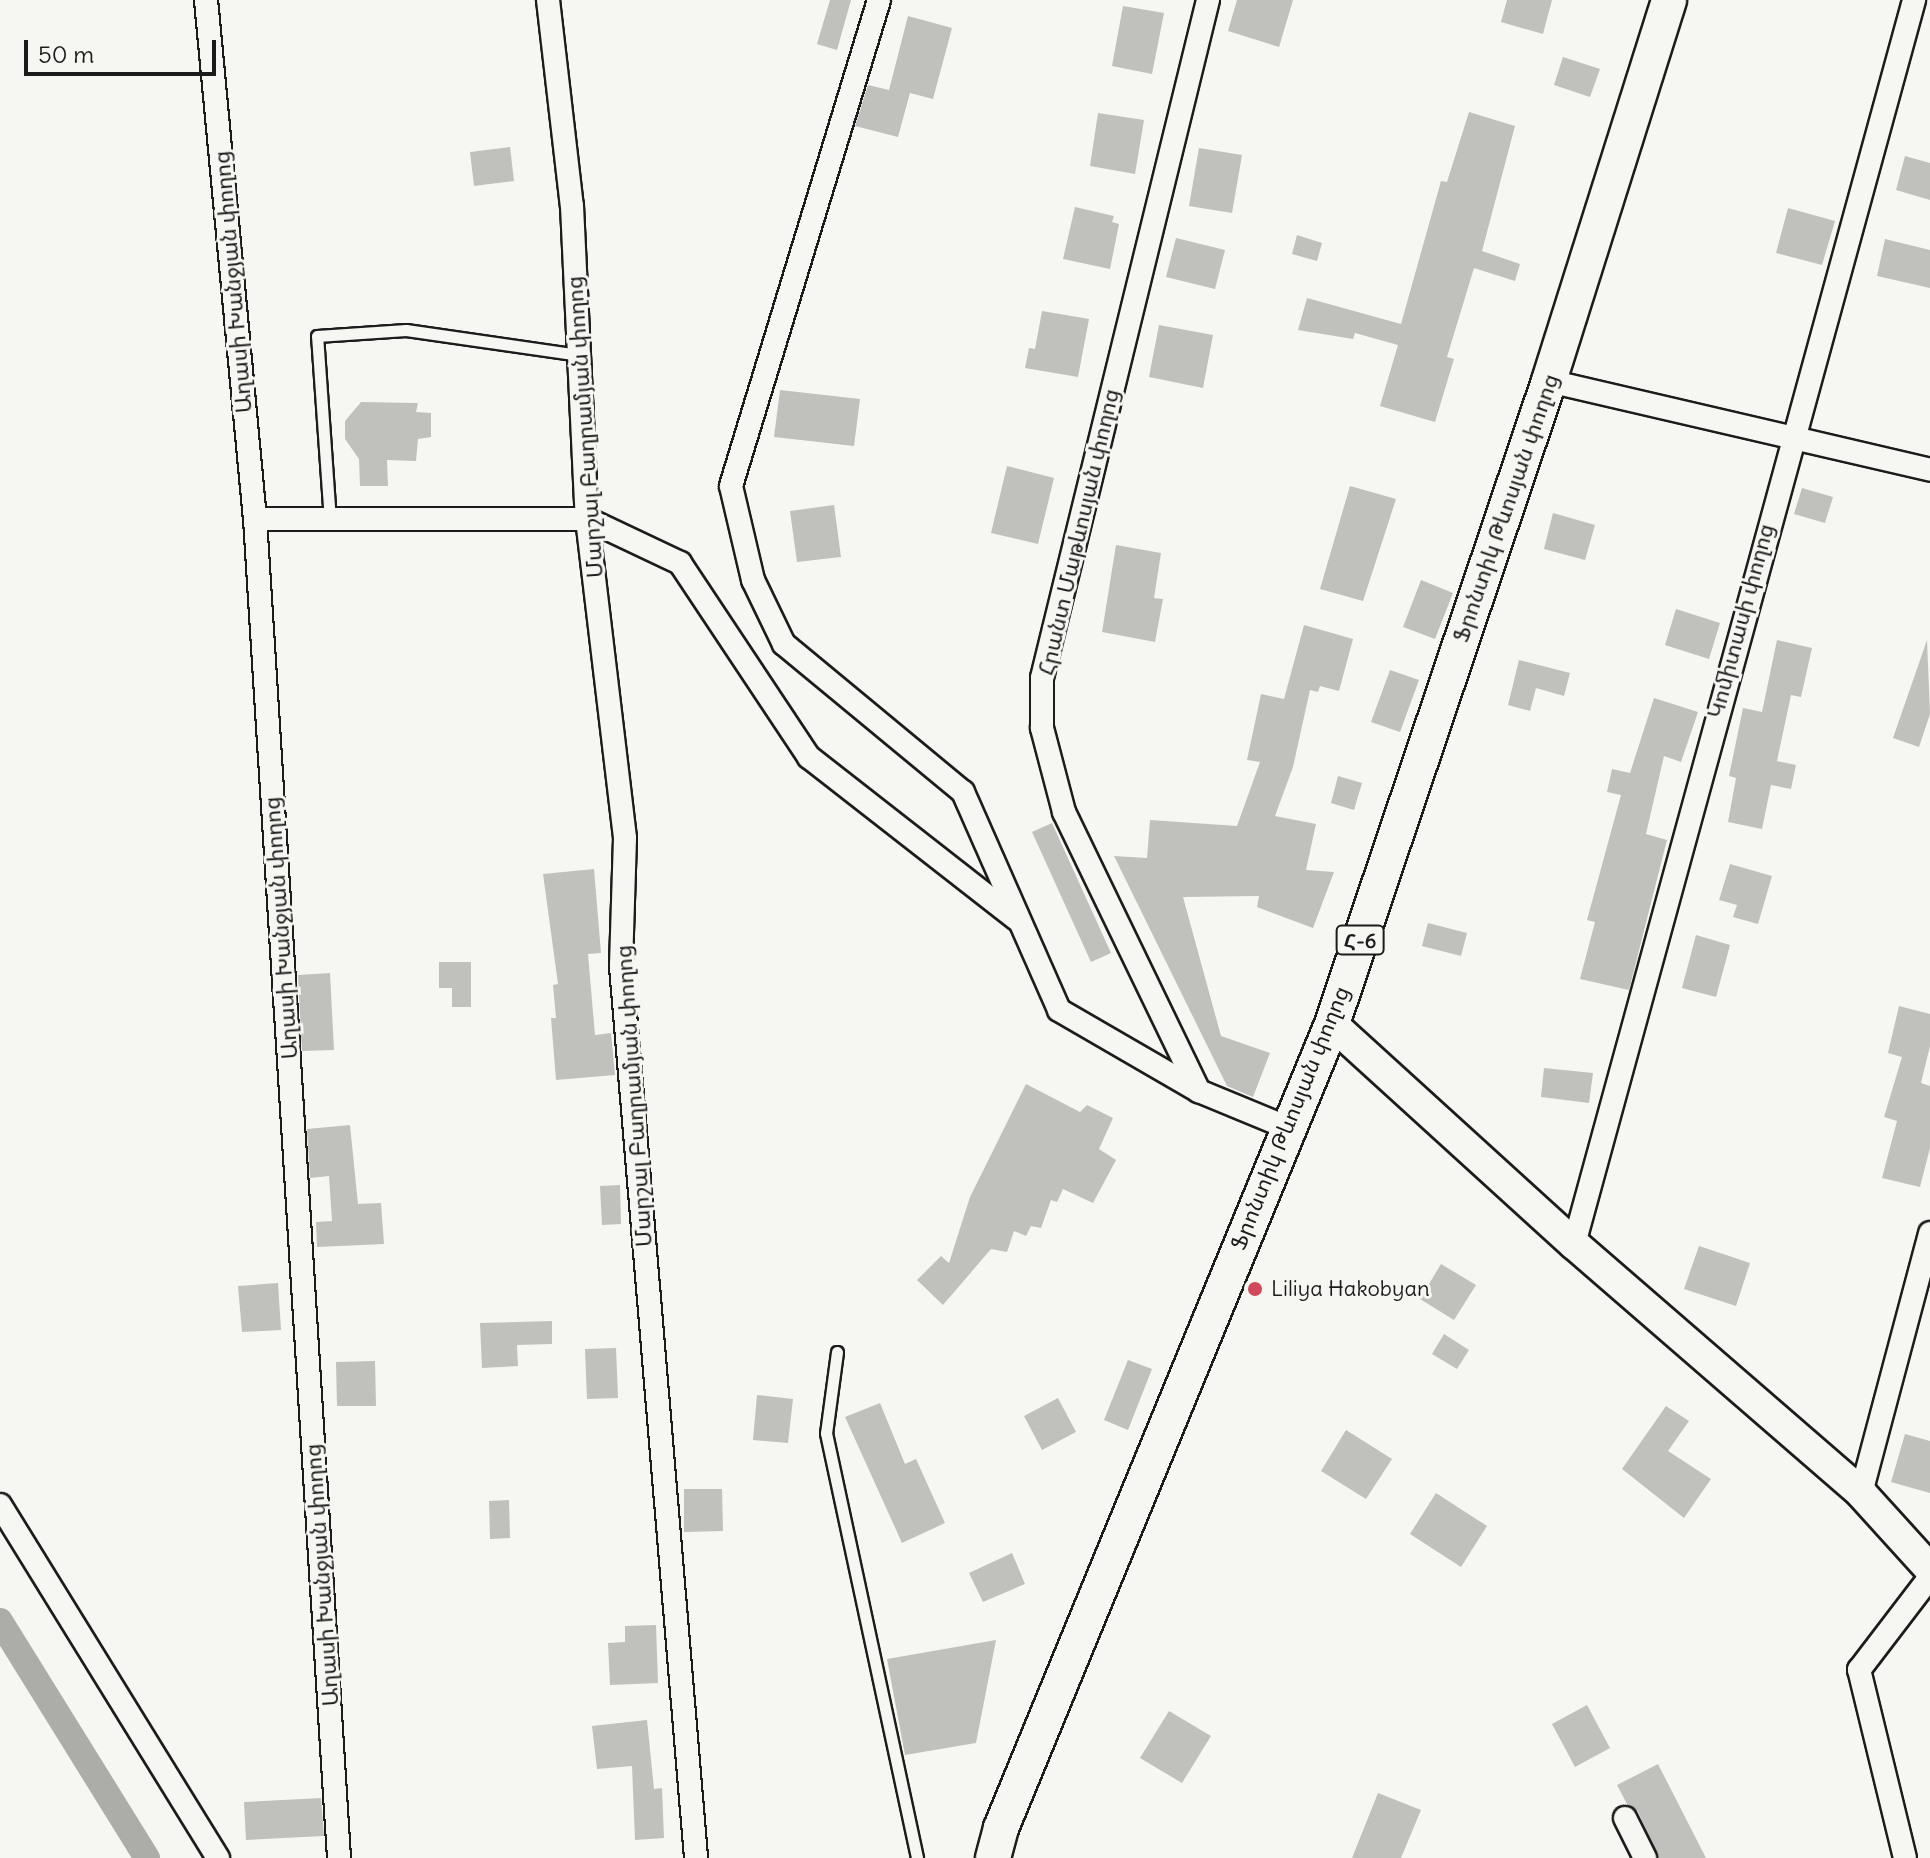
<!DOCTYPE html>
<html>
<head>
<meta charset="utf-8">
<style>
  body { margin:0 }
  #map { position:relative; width:1930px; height:1858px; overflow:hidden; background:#f6f6f2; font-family:Delius,"Noto Sans Armenian",sans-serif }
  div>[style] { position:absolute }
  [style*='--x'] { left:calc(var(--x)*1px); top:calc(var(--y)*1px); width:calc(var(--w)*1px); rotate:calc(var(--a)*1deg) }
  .canal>* { height:26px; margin:-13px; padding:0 13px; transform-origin:13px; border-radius:13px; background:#acaca9 }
  .building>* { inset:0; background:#c0c0bd }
  .roads { filter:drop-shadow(2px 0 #1c1c1c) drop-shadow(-2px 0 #1c1c1c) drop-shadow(0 2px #1c1c1c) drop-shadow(0 -2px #1c1c1c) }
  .lane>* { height:11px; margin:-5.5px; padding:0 5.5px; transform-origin:5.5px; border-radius:5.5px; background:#f6f6f2 }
  .street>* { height:22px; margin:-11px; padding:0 11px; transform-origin:11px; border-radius:11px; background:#f6f6f2 }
  .secondary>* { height:30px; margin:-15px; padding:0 15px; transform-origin:15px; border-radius:15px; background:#f6f6f2 }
  .primary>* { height:34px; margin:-17px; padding:0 17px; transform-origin:17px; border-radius:17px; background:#f6f6f2 }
  .dots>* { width:22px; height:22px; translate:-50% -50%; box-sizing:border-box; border:4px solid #f6f6f2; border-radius:50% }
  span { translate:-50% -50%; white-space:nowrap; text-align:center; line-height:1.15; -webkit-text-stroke:6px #f6f6f2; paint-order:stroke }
  .shield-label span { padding:2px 6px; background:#f6f6f2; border:2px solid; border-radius:6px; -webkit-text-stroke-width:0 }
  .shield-label { font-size:20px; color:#1c1c1c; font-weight:700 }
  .street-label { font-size:22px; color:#1c1c1c }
  .poi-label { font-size:22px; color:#1c1c1c }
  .left { translate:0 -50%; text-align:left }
  .scale { position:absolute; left:24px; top:40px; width:192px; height:36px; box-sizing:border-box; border:4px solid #1c1c1c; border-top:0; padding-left:10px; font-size:24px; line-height:28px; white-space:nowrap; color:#1c1c1c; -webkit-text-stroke:6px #f6f6f2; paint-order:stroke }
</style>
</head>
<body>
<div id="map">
  <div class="canal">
    <div style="--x:0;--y:1621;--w:279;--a:58.2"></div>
  </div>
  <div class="building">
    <div style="clip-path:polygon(830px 0,851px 0,837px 50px,817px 44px)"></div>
    <div style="clip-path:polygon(1237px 0,1293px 0,1279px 47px,1228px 31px)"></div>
    <div style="clip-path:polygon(1507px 0,1552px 0,1543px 34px,1501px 22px)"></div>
    <div style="clip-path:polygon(1123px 6px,1164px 13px,1152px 74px,1112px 66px)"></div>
    <div style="clip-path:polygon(908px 16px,952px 28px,933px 99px,910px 93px,898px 137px,855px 126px,868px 85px,889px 90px)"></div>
    <div style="clip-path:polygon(1563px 57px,1600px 69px,1590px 97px,1554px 85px)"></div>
    <div style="clip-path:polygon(1469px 112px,1515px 126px,1482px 251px,1520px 264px,1515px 281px,1474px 268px,1447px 357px,1454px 359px,1435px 422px,1380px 406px,1398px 345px,1355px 333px,1353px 339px,1298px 330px,1307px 298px,1401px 324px,1441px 181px,1447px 182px)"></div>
    <div style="clip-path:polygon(1098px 113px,1144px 120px,1135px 174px,1090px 166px)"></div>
    <div style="clip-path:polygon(510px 147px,514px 181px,474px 186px,470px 152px)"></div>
    <div style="clip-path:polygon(1199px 148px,1242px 155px,1232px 213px,1189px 206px)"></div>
    <div style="clip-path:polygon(1905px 156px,1930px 163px,1930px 200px,1896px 190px)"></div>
    <div style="clip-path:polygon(1075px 207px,1114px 216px,1112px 222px,1119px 224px,1110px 269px,1063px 259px)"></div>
    <div style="clip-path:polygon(1788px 208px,1835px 221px,1822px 265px,1776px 253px)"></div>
    <div style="clip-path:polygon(1297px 235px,1322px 243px,1317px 261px,1292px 254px)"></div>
    <div style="clip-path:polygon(1176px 238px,1225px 250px,1215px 289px,1166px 277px)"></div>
    <div style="clip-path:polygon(1885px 239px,1930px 250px,1930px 288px,1877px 276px)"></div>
    <div style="clip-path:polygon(1042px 311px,1089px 319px,1078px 377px,1025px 368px,1029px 348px,1035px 349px)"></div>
    <div style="clip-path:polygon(1159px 325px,1213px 335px,1203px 388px,1149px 377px)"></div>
    <div style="clip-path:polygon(780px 390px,860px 399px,854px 446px,774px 437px)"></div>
    <div style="clip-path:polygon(361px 402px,418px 403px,416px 412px,431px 413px,431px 437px,418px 439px,416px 461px,387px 460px,388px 486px,360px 486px,359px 459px,345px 439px,345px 421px)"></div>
    <div style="clip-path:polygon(1007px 466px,1054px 478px,1038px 544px,991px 533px)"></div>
    <div style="clip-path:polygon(1350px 486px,1396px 499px,1363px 601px,1320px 589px)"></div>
    <div style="clip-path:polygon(1802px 488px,1833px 497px,1825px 523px,1794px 514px)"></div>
    <div style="clip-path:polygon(834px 505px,841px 557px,797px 562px,790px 511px)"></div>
    <div style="clip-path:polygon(1553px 513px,1595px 525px,1585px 560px,1544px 549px)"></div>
    <div style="clip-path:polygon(1116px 545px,1161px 553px,1154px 598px,1163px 599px,1155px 642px,1102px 632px)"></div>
    <div style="clip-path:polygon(1421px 580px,1453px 593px,1435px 639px,1403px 627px)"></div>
    <div style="clip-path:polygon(1676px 609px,1720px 623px,1709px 659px,1665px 645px)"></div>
    <div style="clip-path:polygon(1304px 625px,1353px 639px,1339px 691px,1320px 686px,1318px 692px,1310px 690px,1293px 767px,1275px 816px,1316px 824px,1306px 870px,1334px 872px,1313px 928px,1257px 907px,1259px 896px,1183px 897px,1221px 1036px,1270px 1053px,1253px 1097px,1227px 1086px,1114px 856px,1147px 858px,1150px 820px,1237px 826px,1260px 762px,1247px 760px,1261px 694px,1284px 699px)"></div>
    <div style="clip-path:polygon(1777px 640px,1812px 648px,1801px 697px,1791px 695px,1777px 761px,1796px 765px,1791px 789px,1771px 785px,1762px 829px,1728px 822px,1736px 778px,1729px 776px,1743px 708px,1762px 712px)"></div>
    <div style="clip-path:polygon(1927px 640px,1930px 714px,1919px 747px,1893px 738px)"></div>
    <div style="clip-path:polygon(1519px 660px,1570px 673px,1564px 696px,1536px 688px,1530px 711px,1508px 705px)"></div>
    <div style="clip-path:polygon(1390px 670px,1419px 680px,1400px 732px,1371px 722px)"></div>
    <div style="clip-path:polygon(1654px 698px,1698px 712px,1681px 762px,1664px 756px,1646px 834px,1667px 840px,1629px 990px,1580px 979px,1595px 922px,1587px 920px,1621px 795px,1607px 792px,1612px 769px,1630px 773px)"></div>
    <div style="clip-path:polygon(1338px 776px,1362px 783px,1354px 810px,1331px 803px)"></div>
    <div style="clip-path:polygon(1052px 823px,1111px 953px,1091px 962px,1032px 832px)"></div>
    <div style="clip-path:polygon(1730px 864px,1772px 876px,1758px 924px,1733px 917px,1737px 905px,1719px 900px)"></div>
    <div style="clip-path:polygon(594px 869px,601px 953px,588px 954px,595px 1035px,611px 1033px,615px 1075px,556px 1080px,551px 1018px,556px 1018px,553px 985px,558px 984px,543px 874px)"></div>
    <div style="clip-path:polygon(1428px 923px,1467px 933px,1461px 956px,1422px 946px)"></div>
    <div style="clip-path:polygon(1696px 935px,1730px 945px,1716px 997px,1682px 988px)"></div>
    <div style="clip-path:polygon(439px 962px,471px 962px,471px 1007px,452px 1007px,452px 988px,439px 988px)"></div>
    <div style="clip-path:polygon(330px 973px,334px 1050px,302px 1051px,298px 975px)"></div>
    <div style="clip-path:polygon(1899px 1006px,1930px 1014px,1930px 1046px,1921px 1083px,1930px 1086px,1930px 1148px,1920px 1187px,1882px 1178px,1897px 1121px,1884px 1117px,1902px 1057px,1888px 1053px)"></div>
    <div style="clip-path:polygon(1544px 1068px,1593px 1073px,1589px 1103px,1541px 1097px)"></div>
    <div style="clip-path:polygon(1026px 1084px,1080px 1112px,1087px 1105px,1113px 1118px,1099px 1149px,1116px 1160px,1093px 1203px,1063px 1189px,1057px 1202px,1051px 1200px,1041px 1228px,1031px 1226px,1026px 1236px,1014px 1231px,1007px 1252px,991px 1249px,943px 1305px,917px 1280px,941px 1256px,949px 1263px,970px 1197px)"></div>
    <div style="clip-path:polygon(350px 1125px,358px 1204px,381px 1203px,384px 1244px,317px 1247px,316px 1222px,332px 1221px,329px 1176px,310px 1178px,307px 1129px)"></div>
    <div style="clip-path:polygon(620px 1185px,621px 1224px,602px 1225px,600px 1186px)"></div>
    <div style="clip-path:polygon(1699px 1246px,1750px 1263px,1736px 1306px,1684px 1289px)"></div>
    <div style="clip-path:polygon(1441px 1264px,1476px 1285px,1454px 1320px,1420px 1299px)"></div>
    <div style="clip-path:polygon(278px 1283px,281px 1330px,242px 1332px,238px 1286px)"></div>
    <div style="clip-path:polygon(552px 1321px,552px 1344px,517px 1345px,518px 1366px,482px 1368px,480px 1323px)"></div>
    <div style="clip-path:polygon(1444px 1334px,1469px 1350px,1457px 1369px,1432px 1354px)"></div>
    <div style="clip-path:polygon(616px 1348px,618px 1398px,587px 1399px,585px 1349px)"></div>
    <div style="clip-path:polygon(1128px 1360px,1152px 1369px,1128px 1430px,1104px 1420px)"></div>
    <div style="clip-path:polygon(375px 1361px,376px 1406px,337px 1406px,336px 1362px)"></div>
    <div style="clip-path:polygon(757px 1395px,793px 1399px,788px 1443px,753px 1440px)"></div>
    <div style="clip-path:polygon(1058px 1398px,1076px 1432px,1042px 1450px,1024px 1416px)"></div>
    <div style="clip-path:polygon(880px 1403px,905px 1464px,916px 1459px,945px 1523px,902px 1543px,845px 1417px)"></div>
    <div style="clip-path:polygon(1666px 1406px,1689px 1421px,1668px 1451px,1711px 1479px,1684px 1518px,1622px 1469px)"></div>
    <div style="clip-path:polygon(1346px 1430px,1392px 1459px,1366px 1499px,1321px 1471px)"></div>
    <div style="clip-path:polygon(1905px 1434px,1930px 1441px,1930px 1493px,1891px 1482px)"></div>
    <div style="clip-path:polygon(684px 1489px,722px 1489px,723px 1531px,684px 1532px)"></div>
    <div style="clip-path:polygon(1436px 1493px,1487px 1526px,1461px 1567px,1410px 1534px)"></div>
    <div style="clip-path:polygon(509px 1500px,510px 1538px,490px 1539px,489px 1501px)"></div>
    <div style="clip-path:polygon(1012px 1553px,1025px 1584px,983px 1602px,969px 1573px)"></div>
    <div style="clip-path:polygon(656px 1625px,658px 1683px,610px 1685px,608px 1643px,625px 1642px,625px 1626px)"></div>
    <div style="clip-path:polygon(996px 1640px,976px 1743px,905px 1755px,887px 1659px)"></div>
    <div style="clip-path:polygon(1587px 1705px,1610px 1748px,1575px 1767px,1552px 1724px)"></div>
    <div style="clip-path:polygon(1169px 1711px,1211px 1736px,1182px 1783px,1140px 1758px)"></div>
    <div style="clip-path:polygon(647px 1720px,654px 1789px,662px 1788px,664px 1838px,635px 1840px,632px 1766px,597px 1769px,592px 1726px)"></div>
    <div style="clip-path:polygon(1658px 1764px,1684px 1815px,1706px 1858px,1659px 1858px,1638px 1812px,1627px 1804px,1617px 1785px)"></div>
    <div style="clip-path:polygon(1378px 1793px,1421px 1810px,1401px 1858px,1352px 1858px)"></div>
    <div style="clip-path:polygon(321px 1798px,324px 1836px,246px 1840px,244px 1802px)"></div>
  </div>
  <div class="roads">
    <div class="lane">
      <div style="--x:330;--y:521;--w:185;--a:-94"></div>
      <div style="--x:317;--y:336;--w:89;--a:-3.9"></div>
      <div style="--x:406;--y:330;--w:176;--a:8.2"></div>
      <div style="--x:837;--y:1352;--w:82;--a:97.7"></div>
      <div style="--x:826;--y:1433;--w:435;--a:77.9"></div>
    </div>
    <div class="street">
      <div style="--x:206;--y:0;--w:521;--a:84.61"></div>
      <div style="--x:255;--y:519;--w:1342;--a:86.41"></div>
      <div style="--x:548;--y:0;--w:207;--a:83.4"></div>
      <div style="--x:572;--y:206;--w:313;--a:87.3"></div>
      <div style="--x:587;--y:519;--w:321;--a:83.2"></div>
      <div style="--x:625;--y:838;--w:128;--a:91.8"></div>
      <div style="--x:621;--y:966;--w:895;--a:85.19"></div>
      <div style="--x:879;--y:0;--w:508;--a:106.94"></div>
      <div style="--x:731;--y:486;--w:97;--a:76.8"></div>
      <div style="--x:753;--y:580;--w:71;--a:64.2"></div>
      <div style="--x:784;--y:644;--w:232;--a:39.6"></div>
      <div style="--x:963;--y:792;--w:238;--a:66.2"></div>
      <div style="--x:1059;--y:1010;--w:162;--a:30.1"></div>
      <div style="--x:1208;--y:0;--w:698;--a:103.76"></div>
      <div style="--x:1042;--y:678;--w:50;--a:90"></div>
      <div style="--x:1042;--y:728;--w:87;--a:75.3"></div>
      <div style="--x:1064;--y:812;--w:310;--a:64.2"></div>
      <div style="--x:1199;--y:1091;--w:94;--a:22.5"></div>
      <div style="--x:1549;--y:381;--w:391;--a:13.1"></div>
      <div style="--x:255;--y:519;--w:332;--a:0"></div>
      <div style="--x:587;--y:519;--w:103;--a:25.3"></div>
      <div style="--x:680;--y:563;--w:233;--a:56.4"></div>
      <div style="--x:809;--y:757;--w:263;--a:38"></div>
      <div style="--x:1574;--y:1244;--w:1290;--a:-74.71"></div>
      <div style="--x:1861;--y:1493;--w:269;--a:-75.1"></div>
      <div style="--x:0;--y:1505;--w:415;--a:58.3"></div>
      <div style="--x:1625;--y:1818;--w:45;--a:63.4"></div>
      <div style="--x:1905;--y:1858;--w:194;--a:-103.7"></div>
      <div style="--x:1859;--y:1670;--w:117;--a:-52.6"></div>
    </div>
    <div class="secondary">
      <div style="--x:1332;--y:1024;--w:327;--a:42.3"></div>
      <div style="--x:1574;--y:1244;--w:380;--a:40.9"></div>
      <div style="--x:1861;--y:1493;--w:103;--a:47.8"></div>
    </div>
    <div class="primary">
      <div style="--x:993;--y:1858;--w:31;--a:-75"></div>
      <div style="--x:1001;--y:1828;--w:869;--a:-67.62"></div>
      <div style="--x:1332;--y:1024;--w:679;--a:-71.35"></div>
      <div style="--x:1549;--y:381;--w:399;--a:-72.5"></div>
    </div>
  </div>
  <div class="dots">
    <div style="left:1255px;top:1289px;background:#d1495b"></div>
  </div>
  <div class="shield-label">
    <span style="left:1360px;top:940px">Հ-6</span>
  </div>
  <div class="street-label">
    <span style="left:233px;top:282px;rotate:-95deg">Աղասի Խանջյան փողոց</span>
    <span style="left:585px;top:427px;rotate:-94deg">Մարշալ Բաղրամյան փողոց</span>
    <span style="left:1506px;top:508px;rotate:-71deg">Ֆրոնտիկ Թևոսյան փողոց</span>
    <span style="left:1079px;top:532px;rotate:-77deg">Հրանտ Մաթևոսյան փողոց</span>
    <span style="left:1741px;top:621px;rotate:-75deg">Կոմիտասի փողոց</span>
    <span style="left:281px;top:928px;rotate:-94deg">Աղասի Խանջյան փողոց</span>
    <span style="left:634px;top:1096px;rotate:-94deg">Մարշալ Բաղրամյան փողոց</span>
    <span style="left:1290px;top:1118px;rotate:-68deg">Ֆրոնտիկ Թևոսյան փողոց</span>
    <span style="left:322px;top:1575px;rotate:-94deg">Աղասի Խանջյան փողոց</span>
  </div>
  <div class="poi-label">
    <span class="left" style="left:1271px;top:1289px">Liliya Hakobyan</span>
  </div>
  <div class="scale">50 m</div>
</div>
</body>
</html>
